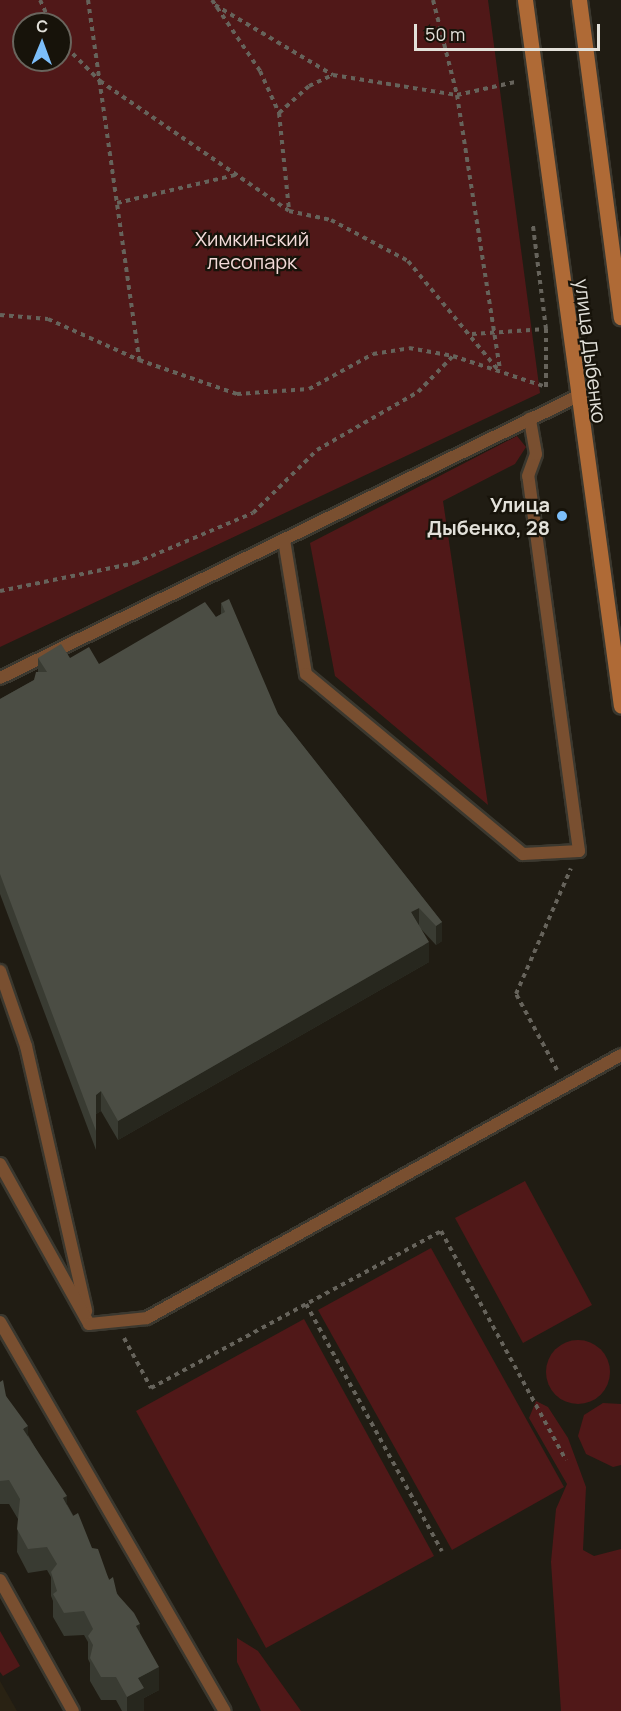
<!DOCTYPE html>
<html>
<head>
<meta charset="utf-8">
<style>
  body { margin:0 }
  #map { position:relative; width:621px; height:1711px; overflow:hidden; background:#201c13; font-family:Manrope,sans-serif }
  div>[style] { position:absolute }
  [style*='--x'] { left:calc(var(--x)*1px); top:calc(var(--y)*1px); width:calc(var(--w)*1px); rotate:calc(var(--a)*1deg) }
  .built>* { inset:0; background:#292213 }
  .green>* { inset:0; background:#501818 }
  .round { border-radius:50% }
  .path>* { height:4px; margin-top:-2px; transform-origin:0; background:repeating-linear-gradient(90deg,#66635b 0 4.5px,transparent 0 9px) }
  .roads { filter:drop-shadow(2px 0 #3b382f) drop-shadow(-2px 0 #3b382f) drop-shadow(0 2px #3b382f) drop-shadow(0 -2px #3b382f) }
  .lane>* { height:12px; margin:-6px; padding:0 6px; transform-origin:6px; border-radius:6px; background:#794f30 }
  .secondary>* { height:15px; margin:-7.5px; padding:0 7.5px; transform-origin:7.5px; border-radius:7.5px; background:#af6a36 }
  .wall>* { inset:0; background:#393b32 }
  .shaded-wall>* { inset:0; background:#27271e }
  .building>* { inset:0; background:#4b4d44 }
  .dots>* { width:16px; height:16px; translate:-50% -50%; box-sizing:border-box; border:3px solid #17130a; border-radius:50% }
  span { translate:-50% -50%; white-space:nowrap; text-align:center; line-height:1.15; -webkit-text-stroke:4.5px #17130a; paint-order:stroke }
  .park-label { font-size:20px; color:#f3dbd9 }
  .street-label { font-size:20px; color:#e3e1da }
  .poi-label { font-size:20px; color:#e3e1da; font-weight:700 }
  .right { translate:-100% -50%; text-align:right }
  .north { position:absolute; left:12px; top:12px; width:60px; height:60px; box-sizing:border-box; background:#17130a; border:2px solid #69655d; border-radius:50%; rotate:1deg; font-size:16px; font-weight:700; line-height:24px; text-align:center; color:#e3e1da }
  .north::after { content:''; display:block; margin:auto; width:21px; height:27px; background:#7cbef9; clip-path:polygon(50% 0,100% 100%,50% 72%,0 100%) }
  .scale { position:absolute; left:414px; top:24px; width:186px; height:27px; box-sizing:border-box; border:3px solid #e3e1da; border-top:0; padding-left:8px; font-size:18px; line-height:21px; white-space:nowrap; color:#e3e1da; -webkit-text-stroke:4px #17130a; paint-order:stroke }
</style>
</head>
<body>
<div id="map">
  <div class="built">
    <div style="clip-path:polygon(0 1681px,17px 1711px,0 1711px)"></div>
  </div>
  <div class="green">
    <div style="clip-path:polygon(evenodd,0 0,488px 0,540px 393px,0 647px,0 0,24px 24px,60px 24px,60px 60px,24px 60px,24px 24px)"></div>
    <div style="clip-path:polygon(517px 436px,526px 447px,515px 464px,443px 501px,488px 805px,335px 676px,310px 543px)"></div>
    <div style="clip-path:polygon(525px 1181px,592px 1305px,523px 1343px,455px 1218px)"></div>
    <div style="clip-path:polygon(431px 1248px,564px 1487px,452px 1550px,318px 1310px)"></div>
    <div style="clip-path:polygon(304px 1319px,434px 1556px,266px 1648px,136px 1411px)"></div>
    <div class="round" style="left:546px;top:1340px;width:64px;height:64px"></div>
    <div style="clip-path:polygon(536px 1401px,548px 1407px,568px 1438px,586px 1487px,583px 1550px,594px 1556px,621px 1549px,621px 1711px,561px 1711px,551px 1562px,556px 1509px,567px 1484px,529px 1418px)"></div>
    <div style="clip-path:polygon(603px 1403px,621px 1404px,621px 1465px,613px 1467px,586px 1454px,578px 1436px,584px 1415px)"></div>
    <div style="clip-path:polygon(0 1631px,20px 1666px,3px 1676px,0 1672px)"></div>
    <div style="clip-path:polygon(237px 1638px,258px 1651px,301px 1711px,261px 1711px,237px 1662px)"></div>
  </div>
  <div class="path">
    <div style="--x:40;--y:0;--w:26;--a:65"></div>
    <div style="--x:88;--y:0;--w:364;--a:81.9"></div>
    <div style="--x:212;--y:0;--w:86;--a:55.9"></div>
    <div style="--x:260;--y:71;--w:46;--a:65.7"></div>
    <div style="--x:279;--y:113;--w:98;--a:84.1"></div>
    <div style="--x:433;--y:0;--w:98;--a:75.8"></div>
    <div style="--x:457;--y:95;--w:278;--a:81.1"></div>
    <div style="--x:215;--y:5;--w:137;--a:30.7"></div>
    <div style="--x:333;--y:75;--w:126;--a:9.2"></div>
    <div style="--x:457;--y:95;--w:59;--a:-12.6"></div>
    <div style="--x:60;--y:41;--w:57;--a:45"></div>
    <div style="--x:100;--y:81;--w:229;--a:34.5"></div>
    <div style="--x:289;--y:211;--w:43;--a:12.1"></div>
    <div style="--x:331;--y:220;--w:87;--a:28"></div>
    <div style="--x:408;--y:261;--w:143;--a:50.4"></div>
    <div style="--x:279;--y:113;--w:40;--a:-42"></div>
    <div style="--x:309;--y:86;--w:26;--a:-25"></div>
    <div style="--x:117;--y:203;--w:121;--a:-13.3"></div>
    <div style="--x:0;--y:315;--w:48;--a:4.8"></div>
    <div style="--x:48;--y:319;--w:100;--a:24.3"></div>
    <div style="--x:139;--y:360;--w:104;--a:19.1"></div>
    <div style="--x:237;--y:394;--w:72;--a:-4"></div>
    <div style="--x:309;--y:389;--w:73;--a:-28.7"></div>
    <div style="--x:373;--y:354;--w:36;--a:-9"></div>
    <div style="--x:409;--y:348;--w:45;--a:10.3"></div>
    <div style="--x:453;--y:356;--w:98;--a:18.4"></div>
    <div style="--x:546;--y:387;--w:58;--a:-90"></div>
    <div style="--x:546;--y:329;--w:104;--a:-97.2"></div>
    <div style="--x:472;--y:334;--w:74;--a:-3.9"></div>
    <div style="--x:0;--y:591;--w:138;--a:-11.7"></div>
    <div style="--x:135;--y:563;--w:128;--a:-23"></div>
    <div style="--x:253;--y:513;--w:90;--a:-44.5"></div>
    <div style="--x:317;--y:450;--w:116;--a:-29.9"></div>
    <div style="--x:418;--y:392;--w:50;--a:-45.8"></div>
    <div style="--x:557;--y:1070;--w:86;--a:-118.3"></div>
    <div style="--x:516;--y:994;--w:137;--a:-66.4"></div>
    <div style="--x:306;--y:1304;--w:282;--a:61.2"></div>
    <div style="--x:124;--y:1338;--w:57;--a:61.6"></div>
    <div style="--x:151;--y:1388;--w:330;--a:-28.4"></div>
    <div style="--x:441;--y:1231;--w:261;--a:61.4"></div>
  </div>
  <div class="roads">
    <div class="lane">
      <div style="--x:284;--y:540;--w:136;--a:80.7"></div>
      <div style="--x:306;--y:674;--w:282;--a:39.7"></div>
      <div style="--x:523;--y:854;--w:56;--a:-3.1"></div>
      <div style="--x:579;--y:851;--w:378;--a:-97.7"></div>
      <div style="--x:528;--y:476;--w:23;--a:-70"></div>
      <div style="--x:536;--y:454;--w:36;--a:-100"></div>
      <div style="--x:0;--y:678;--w:641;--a:-26.01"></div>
      <div style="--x:0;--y:971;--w:79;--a:70.9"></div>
      <div style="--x:26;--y:1046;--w:272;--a:77.2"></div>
      <div style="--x:0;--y:1164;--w:183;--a:60.9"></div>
      <div style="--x:89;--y:1324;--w:58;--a:-5.9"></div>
      <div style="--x:147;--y:1318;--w:542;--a:-29.02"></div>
      <div style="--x:0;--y:1322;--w:449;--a:60"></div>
      <div style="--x:0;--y:1580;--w:150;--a:60.9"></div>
    </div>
    <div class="secondary">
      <div style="--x:525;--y:0;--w:712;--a:82.26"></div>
      <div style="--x:579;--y:0;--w:320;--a:82.5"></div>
    </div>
  </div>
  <div class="wall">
    <div style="clip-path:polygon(221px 603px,278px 714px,442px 922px,442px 941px,436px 945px,421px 929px,429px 962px,118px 1140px,101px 1111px,96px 1114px,96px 1150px,0 894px,0 699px,34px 680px,38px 672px,38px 658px,70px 658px,99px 664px,216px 617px,221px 614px)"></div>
    <div style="clip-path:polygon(0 1382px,6px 1396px,28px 1435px,140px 1634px,159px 1690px,144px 1698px,144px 1711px,122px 1711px,116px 1700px,101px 1700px,90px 1681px,90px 1663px,88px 1659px,88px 1642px,84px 1635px,64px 1636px,53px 1617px,53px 1601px,51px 1596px,51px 1577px,47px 1570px,28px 1573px,17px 1552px,18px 1519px,9px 1504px,0 1504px)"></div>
  </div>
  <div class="shaded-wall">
    <div style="clip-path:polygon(419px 908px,419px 927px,411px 912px)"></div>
    <div style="clip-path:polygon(442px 922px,442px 941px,436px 945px,436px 926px)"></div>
    <div style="clip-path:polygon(429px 942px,429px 962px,118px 1140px,118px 1121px)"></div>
    <div style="clip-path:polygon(101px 1091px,101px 1111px,96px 1114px,96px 1095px)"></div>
    <div style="clip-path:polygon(28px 1426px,28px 1450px,23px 1429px)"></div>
    <div style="clip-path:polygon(67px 1496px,67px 1519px,63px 1498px)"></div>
    <div style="clip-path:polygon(140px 1624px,140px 1647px,136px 1626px)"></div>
    <div style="clip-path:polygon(159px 1667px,159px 1690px,144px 1698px,144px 1711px,127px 1711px,127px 1697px,138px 1678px)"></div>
  </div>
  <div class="building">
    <div style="clip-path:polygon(229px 599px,278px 714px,442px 922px,436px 926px,419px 908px,411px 912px,429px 942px,118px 1121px,101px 1091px,96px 1095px,96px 1131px,0 874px,0 699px,34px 680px,36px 672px,47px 672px,38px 658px,61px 644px,70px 658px,89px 647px,99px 664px,205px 602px,216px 617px,225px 612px,221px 603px)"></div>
    <div style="clip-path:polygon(3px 1380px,6px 1396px,28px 1426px,23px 1429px,67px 1496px,63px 1498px,73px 1516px,78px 1513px,92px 1548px,98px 1549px,109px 1580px,113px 1577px,117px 1594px,134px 1613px,140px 1624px,136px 1626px,159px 1667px,138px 1678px,144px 1688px,127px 1697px,116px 1677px,101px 1677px,90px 1658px,93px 1645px,88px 1636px,93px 1629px,84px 1611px,64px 1613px,53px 1594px,57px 1591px,51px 1572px,57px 1564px,47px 1547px,28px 1549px,17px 1529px,20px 1499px,9px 1480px,0 1481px,0 1382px)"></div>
  </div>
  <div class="dots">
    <div style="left:562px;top:516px;background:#7cbef9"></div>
  </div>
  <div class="park-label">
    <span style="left:252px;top:250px">Химкинский<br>лесопарк</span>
  </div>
  <div class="street-label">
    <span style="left:591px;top:351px;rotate:83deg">улица Дыбенко</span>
  </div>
  <div class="poi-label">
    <span class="right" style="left:550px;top:516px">Улица<br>Дыбенко, 28</span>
  </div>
  <div class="north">С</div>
  <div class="scale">50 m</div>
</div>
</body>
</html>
